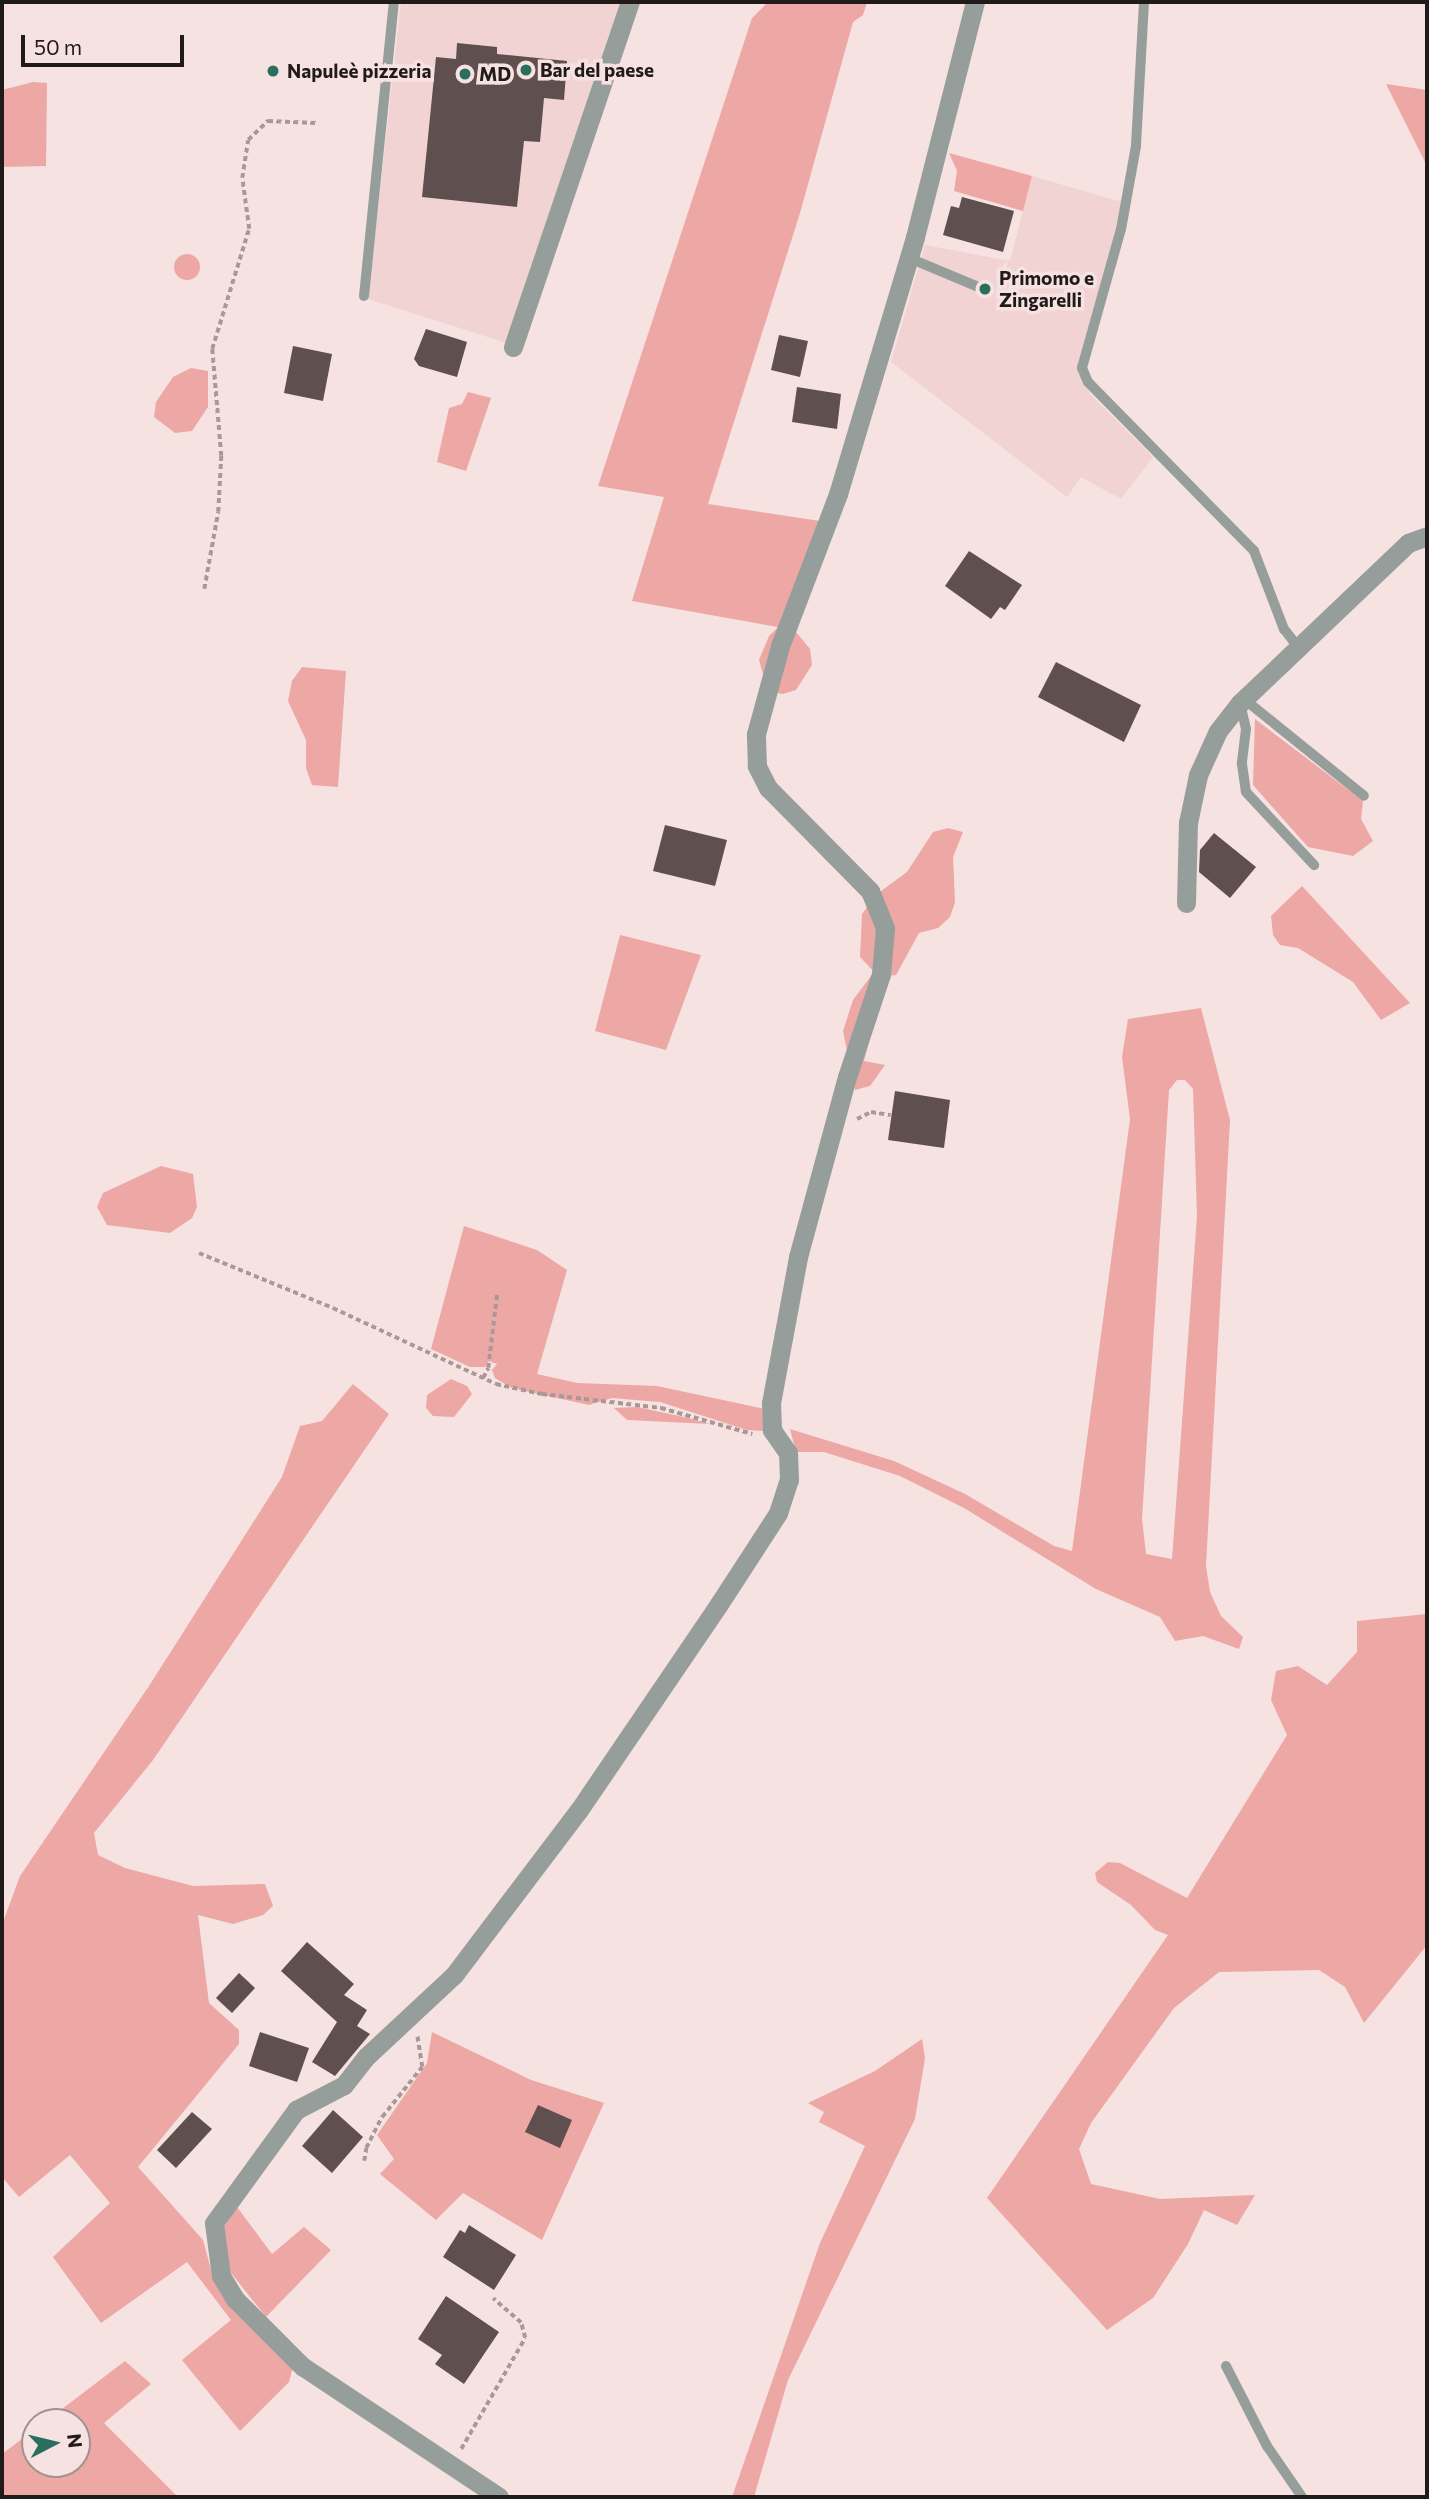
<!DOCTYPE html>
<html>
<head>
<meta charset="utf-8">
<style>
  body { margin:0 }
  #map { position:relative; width:1429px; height:2499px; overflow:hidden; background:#f6e2e1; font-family:Commissioner,sans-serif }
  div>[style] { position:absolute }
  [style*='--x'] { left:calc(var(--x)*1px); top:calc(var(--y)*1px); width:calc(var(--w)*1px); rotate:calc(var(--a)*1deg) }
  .built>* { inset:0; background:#f0d3d2 }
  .green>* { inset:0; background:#eda7a4 }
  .round { border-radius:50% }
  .building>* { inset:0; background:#5f4f4e }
  .path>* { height:3.5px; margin-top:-1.75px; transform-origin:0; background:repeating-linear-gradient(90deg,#a89998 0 5px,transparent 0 8.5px) }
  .service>* { height:10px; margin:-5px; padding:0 5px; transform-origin:5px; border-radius:5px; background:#969e9c }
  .minor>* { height:19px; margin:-9.5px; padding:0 9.5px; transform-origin:9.5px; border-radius:9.5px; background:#969e9c }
  .dots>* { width:19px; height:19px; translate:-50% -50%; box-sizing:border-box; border:4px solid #f6e2e1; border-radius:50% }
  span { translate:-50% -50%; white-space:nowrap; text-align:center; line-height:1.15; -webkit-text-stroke:7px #f6e2e1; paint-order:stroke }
  .poi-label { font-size:19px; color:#201a19; font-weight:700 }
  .left { translate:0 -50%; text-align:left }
  .frame { position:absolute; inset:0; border:4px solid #201a19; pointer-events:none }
  .north { position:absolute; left:21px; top:2408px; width:70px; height:70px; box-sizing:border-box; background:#f6e2e1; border:2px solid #a09291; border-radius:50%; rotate:83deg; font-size:19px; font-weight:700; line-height:28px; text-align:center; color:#201a19 }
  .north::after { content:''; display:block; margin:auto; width:24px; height:32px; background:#2a6e60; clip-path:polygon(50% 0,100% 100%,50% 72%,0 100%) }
  .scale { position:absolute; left:21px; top:35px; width:163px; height:32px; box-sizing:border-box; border:4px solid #201a19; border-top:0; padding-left:9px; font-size:21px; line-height:24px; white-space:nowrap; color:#201a19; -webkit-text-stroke:5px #f6e2e1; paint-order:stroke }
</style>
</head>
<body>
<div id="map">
  <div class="built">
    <div style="clip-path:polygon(401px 2px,624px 2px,510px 344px,368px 299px)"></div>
    <div style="clip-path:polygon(1032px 176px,1118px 201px,1125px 198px,1080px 373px,1090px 394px,1153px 457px,1121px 499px,1081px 477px,1067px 497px,891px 362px,925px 245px,1010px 261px)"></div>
  </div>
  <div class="green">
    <div style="clip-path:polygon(768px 2px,867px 2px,863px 15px,853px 22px,800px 213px,708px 504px,820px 521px,791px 626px,810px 649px,812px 665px,796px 690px,783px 694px,768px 691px,759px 660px,769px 636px,778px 627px,632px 601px,664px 497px,598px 486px,752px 18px)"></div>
    <div style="clip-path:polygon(33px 82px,47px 83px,46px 166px,2px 167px,2px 90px)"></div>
    <div style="clip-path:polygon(1386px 84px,1427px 90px,1427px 166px)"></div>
    <div style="clip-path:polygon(949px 153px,1032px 176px,1023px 211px,954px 191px,957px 171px)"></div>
    <div class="round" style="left:174px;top:254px;width:26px;height:26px"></div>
    <div style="clip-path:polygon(191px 368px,208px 371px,208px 407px,192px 431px,175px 433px,154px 417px,156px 402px,173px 377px)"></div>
    <div style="clip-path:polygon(468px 392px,491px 398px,466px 471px,437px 462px,449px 408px,462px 404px)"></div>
    <div style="clip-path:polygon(302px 667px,346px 671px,338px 787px,312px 785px,306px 768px,306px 740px,288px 701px,292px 681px)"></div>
    <div style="clip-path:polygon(1255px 719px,1363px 801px,1361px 819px,1373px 841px,1353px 856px,1308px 847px,1253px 785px)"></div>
    <div style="clip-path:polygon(948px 828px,963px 832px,953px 857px,955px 902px,950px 917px,938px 928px,919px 933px,896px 975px,885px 976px,864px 1061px,885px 1065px,870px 1086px,855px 1090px,843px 1031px,853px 1000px,874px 972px,860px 957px,862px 914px,877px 894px,907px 872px,933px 832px)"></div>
    <div style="clip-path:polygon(1302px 886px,1410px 1003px,1381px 1020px,1353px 982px,1298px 948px,1280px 945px,1273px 935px,1271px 916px)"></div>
    <div style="clip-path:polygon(620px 935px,701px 955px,666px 1050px,595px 1031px)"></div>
    <div style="clip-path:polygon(evenodd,1201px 1008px,1230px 1120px,1206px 1566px,1210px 1592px,1221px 1616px,1243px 1637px,1239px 1649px,1203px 1636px,1175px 1641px,1160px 1617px,1096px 1589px,964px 1508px,900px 1476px,824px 1452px,796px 1452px,790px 1429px,894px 1461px,965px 1494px,1054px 1546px,1072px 1551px,1130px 1119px,1122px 1057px,1128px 1019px,1201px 1008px,1177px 1080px,1185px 1080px,1193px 1089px,1197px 1216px,1172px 1559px,1146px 1554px,1142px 1519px,1169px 1090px,1177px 1080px)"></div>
    <div style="clip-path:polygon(161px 1166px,193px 1174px,197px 1207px,192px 1218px,170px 1233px,107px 1225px,97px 1207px,103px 1193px)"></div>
    <div style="clip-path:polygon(464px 1226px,537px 1250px,567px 1270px,537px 1374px,577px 1383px,657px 1386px,765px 1409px,764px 1431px,747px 1430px,660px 1402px,612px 1398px,589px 1405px,512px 1388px,495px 1378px,492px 1370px,497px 1364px,489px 1361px,485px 1367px,470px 1367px,431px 1349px)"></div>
    <div style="clip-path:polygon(451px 1379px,467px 1386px,472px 1394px,454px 1417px,433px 1416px,426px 1408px,427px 1395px)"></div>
    <div style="clip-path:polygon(353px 1384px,389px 1414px,153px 1760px,94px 1833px,98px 1855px,125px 1868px,193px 1886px,265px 1884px,273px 1906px,263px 1915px,233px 1924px,198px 1915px,209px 2003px,239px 2030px,239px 2044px,138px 2167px,203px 2240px,213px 2277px,293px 2367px,289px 2382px,240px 2431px,182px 2360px,231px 2320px,187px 2262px,101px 2323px,53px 2257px,110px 2203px,70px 2155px,19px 2197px,2px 2177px,2px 1925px,20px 1876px,149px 1686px,282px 1477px,300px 1426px,322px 1421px)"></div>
    <div style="clip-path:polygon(637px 1407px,684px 1417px,710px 1424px,627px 1420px,614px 1408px)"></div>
    <div style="clip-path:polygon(1427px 1614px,1427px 1945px,1364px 2023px,1345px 1987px,1319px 1970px,1219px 1972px,1174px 2008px,1091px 2123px,1079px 2149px,1091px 2184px,1160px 2199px,1255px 2195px,1237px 2225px,1204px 2210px,1188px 2244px,1153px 2298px,1107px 2330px,987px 2198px,1168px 1935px,1155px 1930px,1131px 1905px,1097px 1882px,1095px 1873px,1108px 1862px,1120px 1863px,1187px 1898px,1287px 1735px,1271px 1700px,1276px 1671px,1298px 1666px,1327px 1685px,1357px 1652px,1357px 1621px)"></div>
    <div style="clip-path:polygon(432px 2032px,531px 2080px,604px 2103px,542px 2240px,463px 2193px,436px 2220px,380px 2174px,394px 2159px,377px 2135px,427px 2063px)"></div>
    <div style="clip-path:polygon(922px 2039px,925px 2058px,915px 2119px,788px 2380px,754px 2497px,732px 2497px,820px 2243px,865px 2146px,819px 2122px,824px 2112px,808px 2103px,875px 2071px)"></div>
    <div style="clip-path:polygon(237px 2207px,272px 2254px,304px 2227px,331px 2250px,266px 2317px,224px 2264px,221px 2232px)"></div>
    <div style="clip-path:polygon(125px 2361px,151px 2384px,104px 2423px,178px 2497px,2px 2497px,2px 2454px,35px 2429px,35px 2464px,77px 2464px,77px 2422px,45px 2422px)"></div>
  </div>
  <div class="building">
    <div style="clip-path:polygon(457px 43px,497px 47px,497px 54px,567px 61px,564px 100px,544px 98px,540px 142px,524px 141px,517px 207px,422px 197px,436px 57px,456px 59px)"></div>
    <div style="clip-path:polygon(962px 197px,1014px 211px,1003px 252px,943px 235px,951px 206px,959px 208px)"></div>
    <div style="clip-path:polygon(426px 329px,467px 342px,457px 377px,419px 366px,414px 359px)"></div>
    <div style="clip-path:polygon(779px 335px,808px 341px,800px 377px,771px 370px)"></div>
    <div style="clip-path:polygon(293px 346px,332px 354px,323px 401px,284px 393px)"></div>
    <div style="clip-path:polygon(797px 387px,841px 394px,837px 429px,792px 422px)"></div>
    <div style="clip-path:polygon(969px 551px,1022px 585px,1005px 610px,1000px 607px,991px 619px,945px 586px)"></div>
    <div style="clip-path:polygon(1056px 662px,1141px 705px,1124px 742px,1038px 697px)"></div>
    <div style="clip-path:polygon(665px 825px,727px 840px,715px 886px,653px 871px)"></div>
    <div style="clip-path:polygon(1214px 833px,1256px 867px,1230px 898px,1199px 872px,1200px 850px)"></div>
    <div style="clip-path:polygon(895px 1091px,950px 1100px,944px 1148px,888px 1140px)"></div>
    <div style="clip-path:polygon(307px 1942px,354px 1984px,344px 1995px,367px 2010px,357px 2026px,370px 2034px,335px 2076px,312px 2062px,337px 2022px,281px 1971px)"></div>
    <div style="clip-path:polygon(239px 1973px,255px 1988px,232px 2013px,216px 1998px)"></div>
    <div style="clip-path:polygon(260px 2032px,309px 2048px,297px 2082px,249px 2066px)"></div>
    <div style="clip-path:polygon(538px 2105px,572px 2120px,560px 2148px,525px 2132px)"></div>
    <div style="clip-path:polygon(333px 2110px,363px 2137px,332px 2173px,302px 2146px)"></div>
    <div style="clip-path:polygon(192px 2112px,212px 2129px,176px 2168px,157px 2150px)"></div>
    <div style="clip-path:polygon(469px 2225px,516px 2255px,494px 2290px,443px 2257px,460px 2230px,465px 2233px)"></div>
    <div style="clip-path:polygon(446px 2296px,499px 2332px,464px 2384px,435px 2364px,442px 2355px,418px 2339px)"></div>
  </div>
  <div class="path">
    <div style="--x:204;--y:589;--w:78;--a:-79.7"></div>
    <div style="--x:218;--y:512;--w:56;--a:-86.9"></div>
    <div style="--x:221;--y:456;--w:107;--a:-94.8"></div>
    <div style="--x:212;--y:349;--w:126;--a:-72.9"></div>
    <div style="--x:249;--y:229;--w:51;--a:-97.8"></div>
    <div style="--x:242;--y:178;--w:38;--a:-81"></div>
    <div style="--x:248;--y:140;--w:28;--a:-44"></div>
    <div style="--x:268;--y:121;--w:48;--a:2.4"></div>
    <div style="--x:857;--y:1119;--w:16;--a:-27"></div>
    <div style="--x:871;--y:1112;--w:20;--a:9"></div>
    <div style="--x:199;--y:1253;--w:145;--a:22.3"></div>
    <div style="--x:333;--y:1308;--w:180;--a:25"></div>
    <div style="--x:496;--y:1384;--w:47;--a:12.3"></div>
    <div style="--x:542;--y:1394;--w:120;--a:6.7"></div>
    <div style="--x:661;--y:1408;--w:95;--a:15.9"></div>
    <div style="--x:483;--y:1378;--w:11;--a:-63"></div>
    <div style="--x:488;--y:1368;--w:75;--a:-83.1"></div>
    <div style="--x:364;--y:2161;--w:13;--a:-81"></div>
    <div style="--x:366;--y:2148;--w:35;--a:-63"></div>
    <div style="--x:382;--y:2117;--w:64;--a:-51.3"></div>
    <div style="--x:422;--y:2067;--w:31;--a:-99"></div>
    <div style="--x:461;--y:2449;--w:128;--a:-60"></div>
    <div style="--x:525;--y:2338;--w:16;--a:-105"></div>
    <div style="--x:521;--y:2323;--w:37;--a:-139"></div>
  </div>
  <div class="service">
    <div style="--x:1144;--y:2;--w:144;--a:93.2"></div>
    <div style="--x:1136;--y:146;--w:84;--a:100.2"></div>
    <div style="--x:1121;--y:229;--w:144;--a:105.7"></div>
    <div style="--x:1082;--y:368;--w:15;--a:67"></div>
    <div style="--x:1088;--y:382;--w:237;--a:45.5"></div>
    <div style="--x:1254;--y:551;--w:84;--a:69"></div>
    <div style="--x:1284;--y:629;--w:23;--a:52"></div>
    <div style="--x:909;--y:258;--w:73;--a:22.7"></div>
    <div style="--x:364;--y:296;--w:296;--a:-84.2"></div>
    <div style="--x:1244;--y:699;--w:154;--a:38.9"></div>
    <div style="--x:1240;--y:703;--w:27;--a:77"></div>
    <div style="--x:1246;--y:729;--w:35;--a:97"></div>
    <div style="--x:1242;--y:764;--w:28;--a:82"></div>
    <div style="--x:1246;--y:792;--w:100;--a:47"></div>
    <div style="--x:1226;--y:2366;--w:90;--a:62.9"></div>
    <div style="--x:1267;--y:2446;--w:62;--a:55.5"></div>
  </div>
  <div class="minor">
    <div style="--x:513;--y:347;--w:364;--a:-71.3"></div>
    <div style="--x:1186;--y:903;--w:80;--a:-88.6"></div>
    <div style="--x:1188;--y:823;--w:49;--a:-78.2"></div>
    <div style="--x:1198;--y:775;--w:48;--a:-65.6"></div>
    <div style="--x:1218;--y:731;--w:36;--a:-52"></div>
    <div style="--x:1240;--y:703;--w:232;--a:-43.6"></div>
    <div style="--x:1408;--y:543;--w:20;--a:-20"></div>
    <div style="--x:499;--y:2497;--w:235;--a:-146.4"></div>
    <div style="--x:303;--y:2367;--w:96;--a:-135"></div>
    <div style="--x:235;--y:2299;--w:27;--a:-121"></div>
    <div style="--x:221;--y:2276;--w:53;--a:-97.5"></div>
    <div style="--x:214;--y:2223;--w:140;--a:-54"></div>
    <div style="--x:296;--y:2110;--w:54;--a:-27.5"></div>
    <div style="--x:344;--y:2085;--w:37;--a:-52"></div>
    <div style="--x:367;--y:2056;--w:119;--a:-43"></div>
    <div style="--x:454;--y:1975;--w:207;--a:-52.9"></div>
    <div style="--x:579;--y:1810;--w:249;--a:-55.8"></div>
    <div style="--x:719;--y:1604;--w:108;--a:-57"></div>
    <div style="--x:778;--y:1513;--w:35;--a:-72"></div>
    <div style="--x:789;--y:1480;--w:27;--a:-92"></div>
    <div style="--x:788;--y:1453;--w:28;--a:-125"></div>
    <div style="--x:772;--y:1430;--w:27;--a:-92"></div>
    <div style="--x:771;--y:1403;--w:148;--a:-79.5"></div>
    <div style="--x:798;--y:1257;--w:187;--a:-74.8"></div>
    <div style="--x:847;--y:1077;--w:108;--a:-71.7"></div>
    <div style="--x:881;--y:974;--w:46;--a:-85"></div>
    <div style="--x:885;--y:928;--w:40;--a:-112"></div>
    <div style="--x:870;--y:891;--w:145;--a:-134.7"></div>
    <div style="--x:768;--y:788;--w:25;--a:-117"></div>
    <div style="--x:757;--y:766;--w:32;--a:-92"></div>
    <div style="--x:756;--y:734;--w:91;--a:-74.7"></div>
    <div style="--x:780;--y:646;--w:163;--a:-69.1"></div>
    <div style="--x:838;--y:494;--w:268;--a:-73.3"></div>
    <div style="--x:915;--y:237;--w:243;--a:-75.7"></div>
  </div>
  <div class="dots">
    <div style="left:526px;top:70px;background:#2a6e60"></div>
    <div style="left:273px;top:71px;background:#2a6e60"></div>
    <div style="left:465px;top:74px;background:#2a6e60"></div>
    <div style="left:985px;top:289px;background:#2a6e60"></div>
  </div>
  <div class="poi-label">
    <span class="left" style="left:540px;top:70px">Bar del paese</span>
    <span class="left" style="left:287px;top:71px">Napuleè pizzeria</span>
    <span class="left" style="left:479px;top:74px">MD</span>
    <span class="left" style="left:999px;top:289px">Primomo e<br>Zingarelli</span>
  </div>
  <div class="frame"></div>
  <div class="north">N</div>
  <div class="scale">50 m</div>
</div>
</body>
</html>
